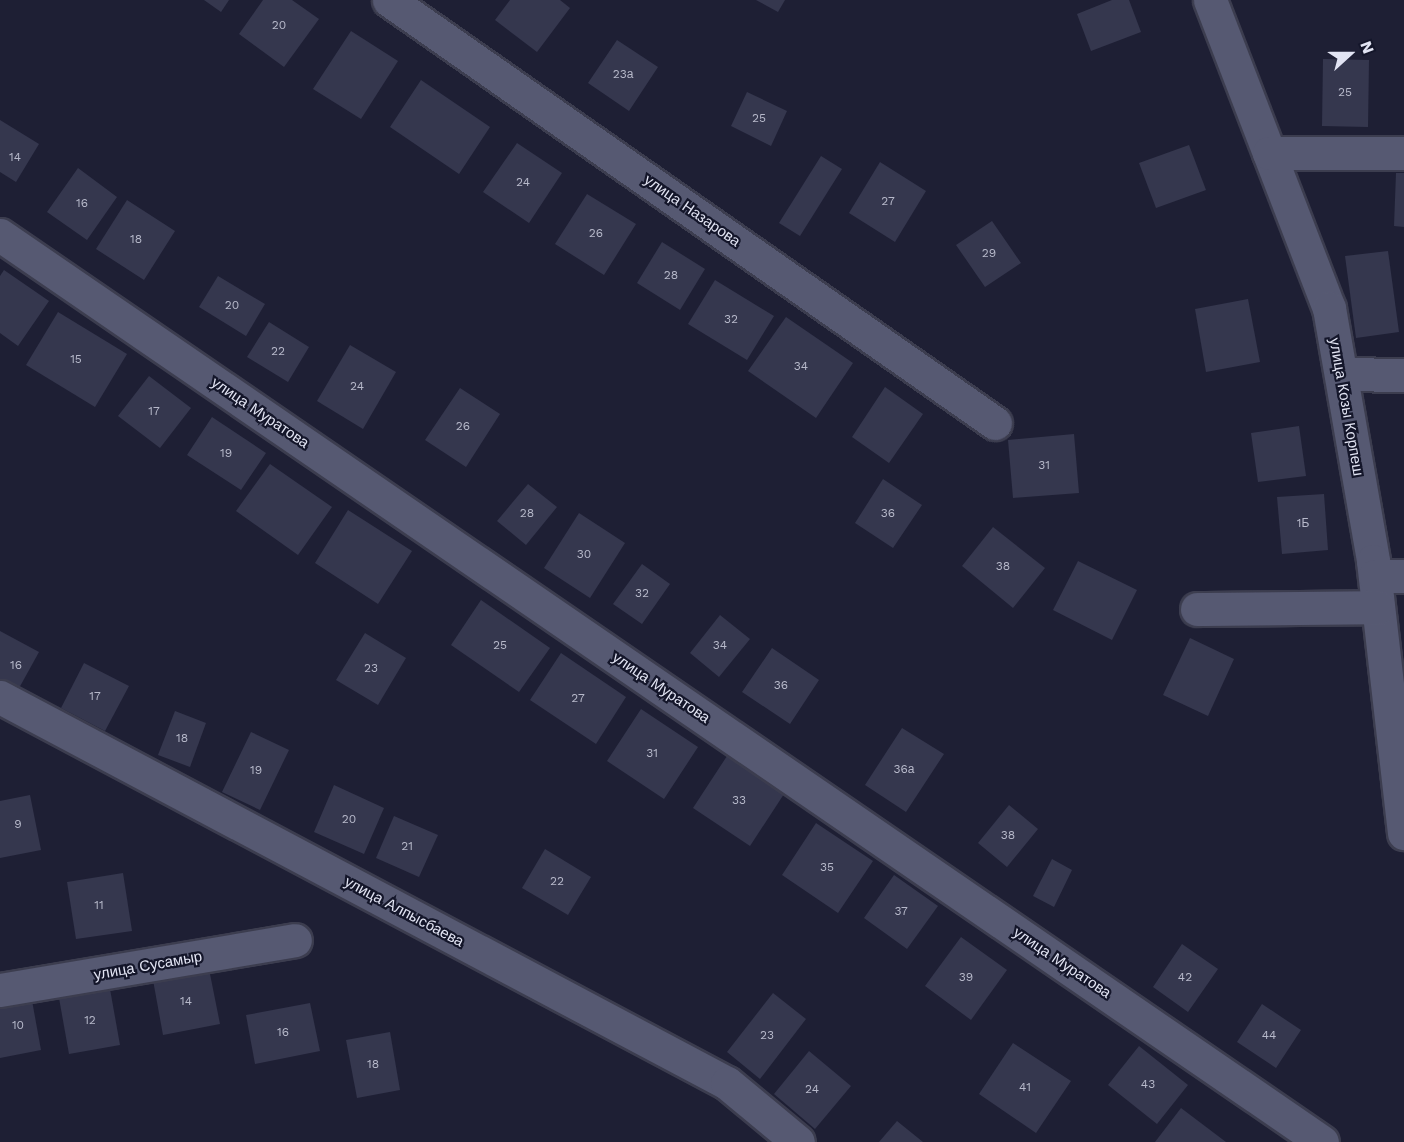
<!DOCTYPE html>
<html>
<head>
<meta charset="utf-8">
<style>
  body { margin:0 }
  #map { position:relative; width:1404px; height:1142px; overflow:hidden; background:#1e1f34; font-family:"Work Sans",sans-serif }
  div>[style] { position:absolute }
  [style*='--x'] { left:calc(var(--x)*1px); top:calc(var(--y)*1px); width:calc(var(--w)*1px); rotate:calc(var(--a)*1deg) }
  .building>* { inset:0; background:#35374e }
  .roads { filter:drop-shadow(2px 0 #3c3d4f) drop-shadow(-2px 0 #3c3d4f) drop-shadow(0 2px #3c3d4f) drop-shadow(0 -2px #3c3d4f) }
  .minor>* { height:33px; margin:-16.5px; padding:0 16.5px; transform-origin:16.5px; border-radius:16.5px; background:#565972 }
  span { translate:-50% -50%; white-space:nowrap; text-align:center; line-height:1.15; -webkit-text-stroke:4.5px #14162a; paint-order:stroke }
  .number-label { font-size:12px; color:#b7b9ca }
  .number-label span { -webkit-text-stroke-width:0 }
  .street-label { font-size:15px; color:#e2e4f3 }
  .north { position:absolute; left:1320px; top:24px; width:60px; height:60px; -webkit-text-stroke:4px #14162a; paint-order:stroke; rotate:69deg; font-size:16px; font-weight:700; line-height:24px; text-align:center; color:#e2e4f3 }
  .north::after { content:''; display:block; margin:auto; width:21px; height:27px; background:#e2e4f3; clip-path:polygon(50% 0,100% 100%,50% 72%,0 100%) }
</style>
</head>
<body>
<div id="map">
  <div class="building">
    <div style="clip-path:polygon(204px 0,229px 0,221px 12px)"></div>
    <div style="clip-path:polygon(263px 0,292px 0,319px 19px,284px 67px,239px 34px)"></div>
    <div style="clip-path:polygon(510px 0,560px 0,570px 8px,537px 52px,495px 20px)"></div>
    <div style="clip-path:polygon(756px 0,785px 0,778px 12px)"></div>
    <div style="clip-path:polygon(1112px 0,1129px 0,1141px 32px,1091px 51px,1077px 14px)"></div>
    <div style="clip-path:polygon(351px 31px,398px 61px,361px 119px,313px 89px)"></div>
    <div style="clip-path:polygon(617px 40px,658px 67px,629px 111px,588px 83px)"></div>
    <div style="clip-path:polygon(1323px 59px,1369px 60px,1368px 127px,1322px 126px)"></div>
    <div style="clip-path:polygon(421px 80px,490px 127px,459px 174px,390px 127px)"></div>
    <div style="clip-path:polygon(747px 92px,787px 111px,771px 146px,731px 126px)"></div>
    <div style="clip-path:polygon(0 120px,39px 144px,16px 182px,0 172px)"></div>
    <div style="clip-path:polygon(517px 143px,562px 173px,529px 223px,483px 192px)"></div>
    <div style="clip-path:polygon(1189px 145px,1206px 190px,1156px 208px,1139px 163px)"></div>
    <div style="clip-path:polygon(821px 156px,842px 169px,800px 236px,779px 223px)"></div>
    <div style="clip-path:polygon(880px 162px,926px 191px,895px 242px,849px 213px)"></div>
    <div style="clip-path:polygon(78px 168px,117px 197px,87px 240px,47px 212px)"></div>
    <div style="clip-path:polygon(1396px 173px,1404px 173px,1404px 227px,1394px 226px)"></div>
    <div style="clip-path:polygon(587px 194px,636px 224px,604px 275px,555px 244px)"></div>
    <div style="clip-path:polygon(127px 200px,175px 231px,144px 280px,96px 249px)"></div>
    <div style="clip-path:polygon(992px 221px,1021px 263px,985px 287px,956px 245px)"></div>
    <div style="clip-path:polygon(662px 242px,705px 269px,680px 310px,637px 283px)"></div>
    <div style="clip-path:polygon(1388px 251px,1399px 332px,1356px 338px,1345px 256px)"></div>
    <div style="clip-path:polygon(4px 270px,49px 301px,18px 346px,0 333px,0 276px)"></div>
    <div style="clip-path:polygon(218px 276px,265px 304px,246px 336px,199px 307px)"></div>
    <div style="clip-path:polygon(715px 280px,774px 316px,747px 360px,688px 324px)"></div>
    <div style="clip-path:polygon(1248px 299px,1260px 362px,1206px 372px,1195px 309px)"></div>
    <div style="clip-path:polygon(58px 312px,127px 354px,95px 407px,26px 365px)"></div>
    <div style="clip-path:polygon(786px 317px,853px 363px,816px 418px,748px 371px)"></div>
    <div style="clip-path:polygon(269px 322px,309px 347px,288px 382px,247px 357px)"></div>
    <div style="clip-path:polygon(350px 345px,396px 372px,363px 429px,317px 401px)"></div>
    <div style="clip-path:polygon(149px 376px,191px 408px,160px 448px,118px 416px)"></div>
    <div style="clip-path:polygon(885px 387px,923px 414px,889px 463px,852px 437px)"></div>
    <div style="clip-path:polygon(460px 388px,500px 414px,466px 467px,425px 440px)"></div>
    <div style="clip-path:polygon(212px 417px,266px 453px,241px 490px,187px 455px)"></div>
    <div style="clip-path:polygon(1299px 426px,1306px 476px,1258px 482px,1251px 433px)"></div>
    <div style="clip-path:polygon(1074px 434px,1079px 493px,1013px 498px,1008px 440px)"></div>
    <div style="clip-path:polygon(270px 464px,332px 507px,298px 555px,236px 511px)"></div>
    <div style="clip-path:polygon(883px 479px,922px 505px,893px 548px,855px 523px)"></div>
    <div style="clip-path:polygon(528px 484px,557px 507px,526px 545px,497px 521px)"></div>
    <div style="clip-path:polygon(1324px 494px,1328px 550px,1282px 554px,1277px 497px)"></div>
    <div style="clip-path:polygon(348px 510px,412px 551px,378px 604px,315px 563px)"></div>
    <div style="clip-path:polygon(579px 513px,625px 543px,590px 598px,544px 568px)"></div>
    <div style="clip-path:polygon(993px 527px,1045px 568px,1013px 608px,962px 566px)"></div>
    <div style="clip-path:polygon(1078px 561px,1137px 590px,1112px 640px,1053px 610px)"></div>
    <div style="clip-path:polygon(642px 564px,670px 584px,642px 624px,613px 604px)"></div>
    <div style="clip-path:polygon(481px 600px,550px 648px,519px 692px,451px 645px)"></div>
    <div style="clip-path:polygon(720px 615px,750px 639px,719px 677px,690px 653px)"></div>
    <div style="clip-path:polygon(0 631px,39px 652px,18px 690px,0 680px)"></div>
    <div style="clip-path:polygon(365px 633px,406px 658px,378px 705px,336px 680px)"></div>
    <div style="clip-path:polygon(1190px 638px,1234px 659px,1208px 716px,1163px 695px)"></div>
    <div style="clip-path:polygon(772px 648px,819px 680px,790px 724px,742px 692px)"></div>
    <div style="clip-path:polygon(561px 653px,626px 697px,596px 744px,530px 700px)"></div>
    <div style="clip-path:polygon(84px 663px,129px 686px,105px 731px,61px 708px)"></div>
    <div style="clip-path:polygon(641px 709px,698px 747px,664px 799px,607px 761px)"></div>
    <div style="clip-path:polygon(175px 711px,206px 723px,190px 767px,158px 755px)"></div>
    <div style="clip-path:polygon(902px 728px,944px 754px,906px 812px,865px 785px)"></div>
    <div style="clip-path:polygon(251px 732px,289px 750px,260px 810px,222px 792px)"></div>
    <div style="clip-path:polygon(727px 756px,784px 794px,750px 846px,693px 808px)"></div>
    <div style="clip-path:polygon(334px 785px,384px 808px,364px 854px,314px 832px)"></div>
    <div style="clip-path:polygon(30px 795px,41px 850px,0 858px,0 801px)"></div>
    <div style="clip-path:polygon(1009px 805px,1038px 829px,1007px 867px,978px 843px)"></div>
    <div style="clip-path:polygon(394px 816px,438px 835px,419px 877px,376px 858px)"></div>
    <div style="clip-path:polygon(816px 823px,873px 861px,838px 913px,782px 875px)"></div>
    <div style="clip-path:polygon(545px 849px,591px 877px,568px 915px,522px 888px)"></div>
    <div style="clip-path:polygon(1052px 859px,1072px 870px,1054px 907px,1033px 896px)"></div>
    <div style="clip-path:polygon(123px 873px,132px 931px,76px 939px,67px 882px)"></div>
    <div style="clip-path:polygon(894px 875px,938px 906px,907px 949px,864px 918px)"></div>
    <div style="clip-path:polygon(961px 937px,1007px 970px,971px 1020px,925px 986px)"></div>
    <div style="clip-path:polygon(1182px 944px,1218px 969px,1188px 1012px,1153px 987px)"></div>
    <div style="clip-path:polygon(209px 969px,220px 1024px,163px 1035px,153px 980px)"></div>
    <div style="clip-path:polygon(110px 989px,120px 1045px,69px 1054px,59px 998px)"></div>
    <div style="clip-path:polygon(773px 993px,806px 1019px,760px 1079px,727px 1052px)"></div>
    <div style="clip-path:polygon(31px 995px,41px 1050px,0 1058px,0 1001px)"></div>
    <div style="clip-path:polygon(310px 1003px,320px 1051px,255px 1064px,246px 1015px)"></div>
    <div style="clip-path:polygon(1262px 1004px,1301px 1030px,1276px 1068px,1237px 1042px)"></div>
    <div style="clip-path:polygon(390px 1032px,400px 1090px,357px 1098px,346px 1040px)"></div>
    <div style="clip-path:polygon(1013px 1043px,1071px 1081px,1036px 1133px,979px 1094px)"></div>
    <div style="clip-path:polygon(1139px 1046px,1188px 1085px,1157px 1124px,1108px 1085px)"></div>
    <div style="clip-path:polygon(809px 1051px,851px 1086px,815px 1129px,774px 1094px)"></div>
    <div style="clip-path:polygon(1181px 1108px,1226px 1142px,1155px 1142px)"></div>
    <div style="clip-path:polygon(897px 1121px,923px 1142px,879px 1142px)"></div>
  </div>
  <div class="roads">
    <div class="minor">
      <div style="--x:389;--y:0;--w:739;--a:34.92"></div>
      <div style="--x:1210;--y:0;--w:330;--a:68.9"></div>
      <div style="--x:1329;--y:308;--w:257;--a:80.1"></div>
      <div style="--x:1373;--y:561;--w:274;--a:83.5"></div>
      <div style="--x:1269;--y:153;--w:135;--a:0"></div>
      <div style="--x:0;--y:235;--w:1603;--a:34.45"></div>
      <div style="--x:1341;--y:374;--w:63;--a:0.9"></div>
      <div style="--x:1375;--y:576;--w:29;--a:0"></div>
      <div style="--x:1197;--y:609;--w:181;--a:-0.6"></div>
      <div style="--x:0;--y:697;--w:823;--a:27.97"></div>
      <div style="--x:727;--y:1083;--w:92;--a:39.7"></div>
      <div style="--x:0;--y:990;--w:299;--a:-9.6"></div>
    </div>
  </div>
  <div class="number-label">
    <span style="left:279px;top:26px">20</span>
    <span style="left:623px;top:75px">23а</span>
    <span style="left:1345px;top:93px">25</span>
    <span style="left:759px;top:119px">25</span>
    <span style="left:15px;top:158px">14</span>
    <span style="left:523px;top:183px">24</span>
    <span style="left:888px;top:202px">27</span>
    <span style="left:82px;top:204px">16</span>
    <span style="left:596px;top:234px">26</span>
    <span style="left:136px;top:240px">18</span>
    <span style="left:989px;top:254px">29</span>
    <span style="left:671px;top:276px">28</span>
    <span style="left:232px;top:306px">20</span>
    <span style="left:731px;top:320px">32</span>
    <span style="left:278px;top:352px">22</span>
    <span style="left:76px;top:360px">15</span>
    <span style="left:801px;top:367px">34</span>
    <span style="left:357px;top:387px">24</span>
    <span style="left:154px;top:412px">17</span>
    <span style="left:463px;top:427px">26</span>
    <span style="left:226px;top:454px">19</span>
    <span style="left:1044px;top:466px">31</span>
    <span style="left:527px;top:514px">28</span>
    <span style="left:888px;top:514px">36</span>
    <span style="left:1303px;top:524px">1Б</span>
    <span style="left:584px;top:555px">30</span>
    <span style="left:1003px;top:567px">38</span>
    <span style="left:642px;top:594px">32</span>
    <span style="left:500px;top:646px">25</span>
    <span style="left:720px;top:646px">34</span>
    <span style="left:16px;top:666px">16</span>
    <span style="left:371px;top:669px">23</span>
    <span style="left:781px;top:686px">36</span>
    <span style="left:95px;top:697px">17</span>
    <span style="left:578px;top:699px">27</span>
    <span style="left:182px;top:739px">18</span>
    <span style="left:652px;top:754px">31</span>
    <span style="left:904px;top:770px">36а</span>
    <span style="left:256px;top:771px">19</span>
    <span style="left:739px;top:801px">33</span>
    <span style="left:349px;top:820px">20</span>
    <span style="left:18px;top:825px">9</span>
    <span style="left:1008px;top:836px">38</span>
    <span style="left:407px;top:847px">21</span>
    <span style="left:827px;top:868px">35</span>
    <span style="left:557px;top:882px">22</span>
    <span style="left:99px;top:906px">11</span>
    <span style="left:901px;top:912px">37</span>
    <span style="left:966px;top:978px">39</span>
    <span style="left:1185px;top:978px">42</span>
    <span style="left:186px;top:1002px">14</span>
    <span style="left:90px;top:1021px">12</span>
    <span style="left:18px;top:1026px">10</span>
    <span style="left:283px;top:1033px">16</span>
    <span style="left:767px;top:1036px">23</span>
    <span style="left:1269px;top:1036px">44</span>
    <span style="left:373px;top:1065px">18</span>
    <span style="left:1148px;top:1085px">43</span>
    <span style="left:1025px;top:1088px">41</span>
    <span style="left:812px;top:1090px">24</span>
  </div>
  <div class="street-label">
    <span style="left:692px;top:211px;rotate:35deg">улица Назарова</span>
    <span style="left:1346px;top:407px;rotate:80deg">улица Козы Корпеш</span>
    <span style="left:260px;top:413px;rotate:34deg">улица Муратова</span>
    <span style="left:661px;top:688px;rotate:34deg">улица Муратова</span>
    <span style="left:404px;top:912px;rotate:28deg">улица Алпысбаева</span>
    <span style="left:1062px;top:963px;rotate:34deg">улица Муратова</span>
    <span style="left:148px;top:966px;rotate:-10deg">улица Сусамыр</span>
  </div>
  <div class="north">N</div>
</div>
</body>
</html>
